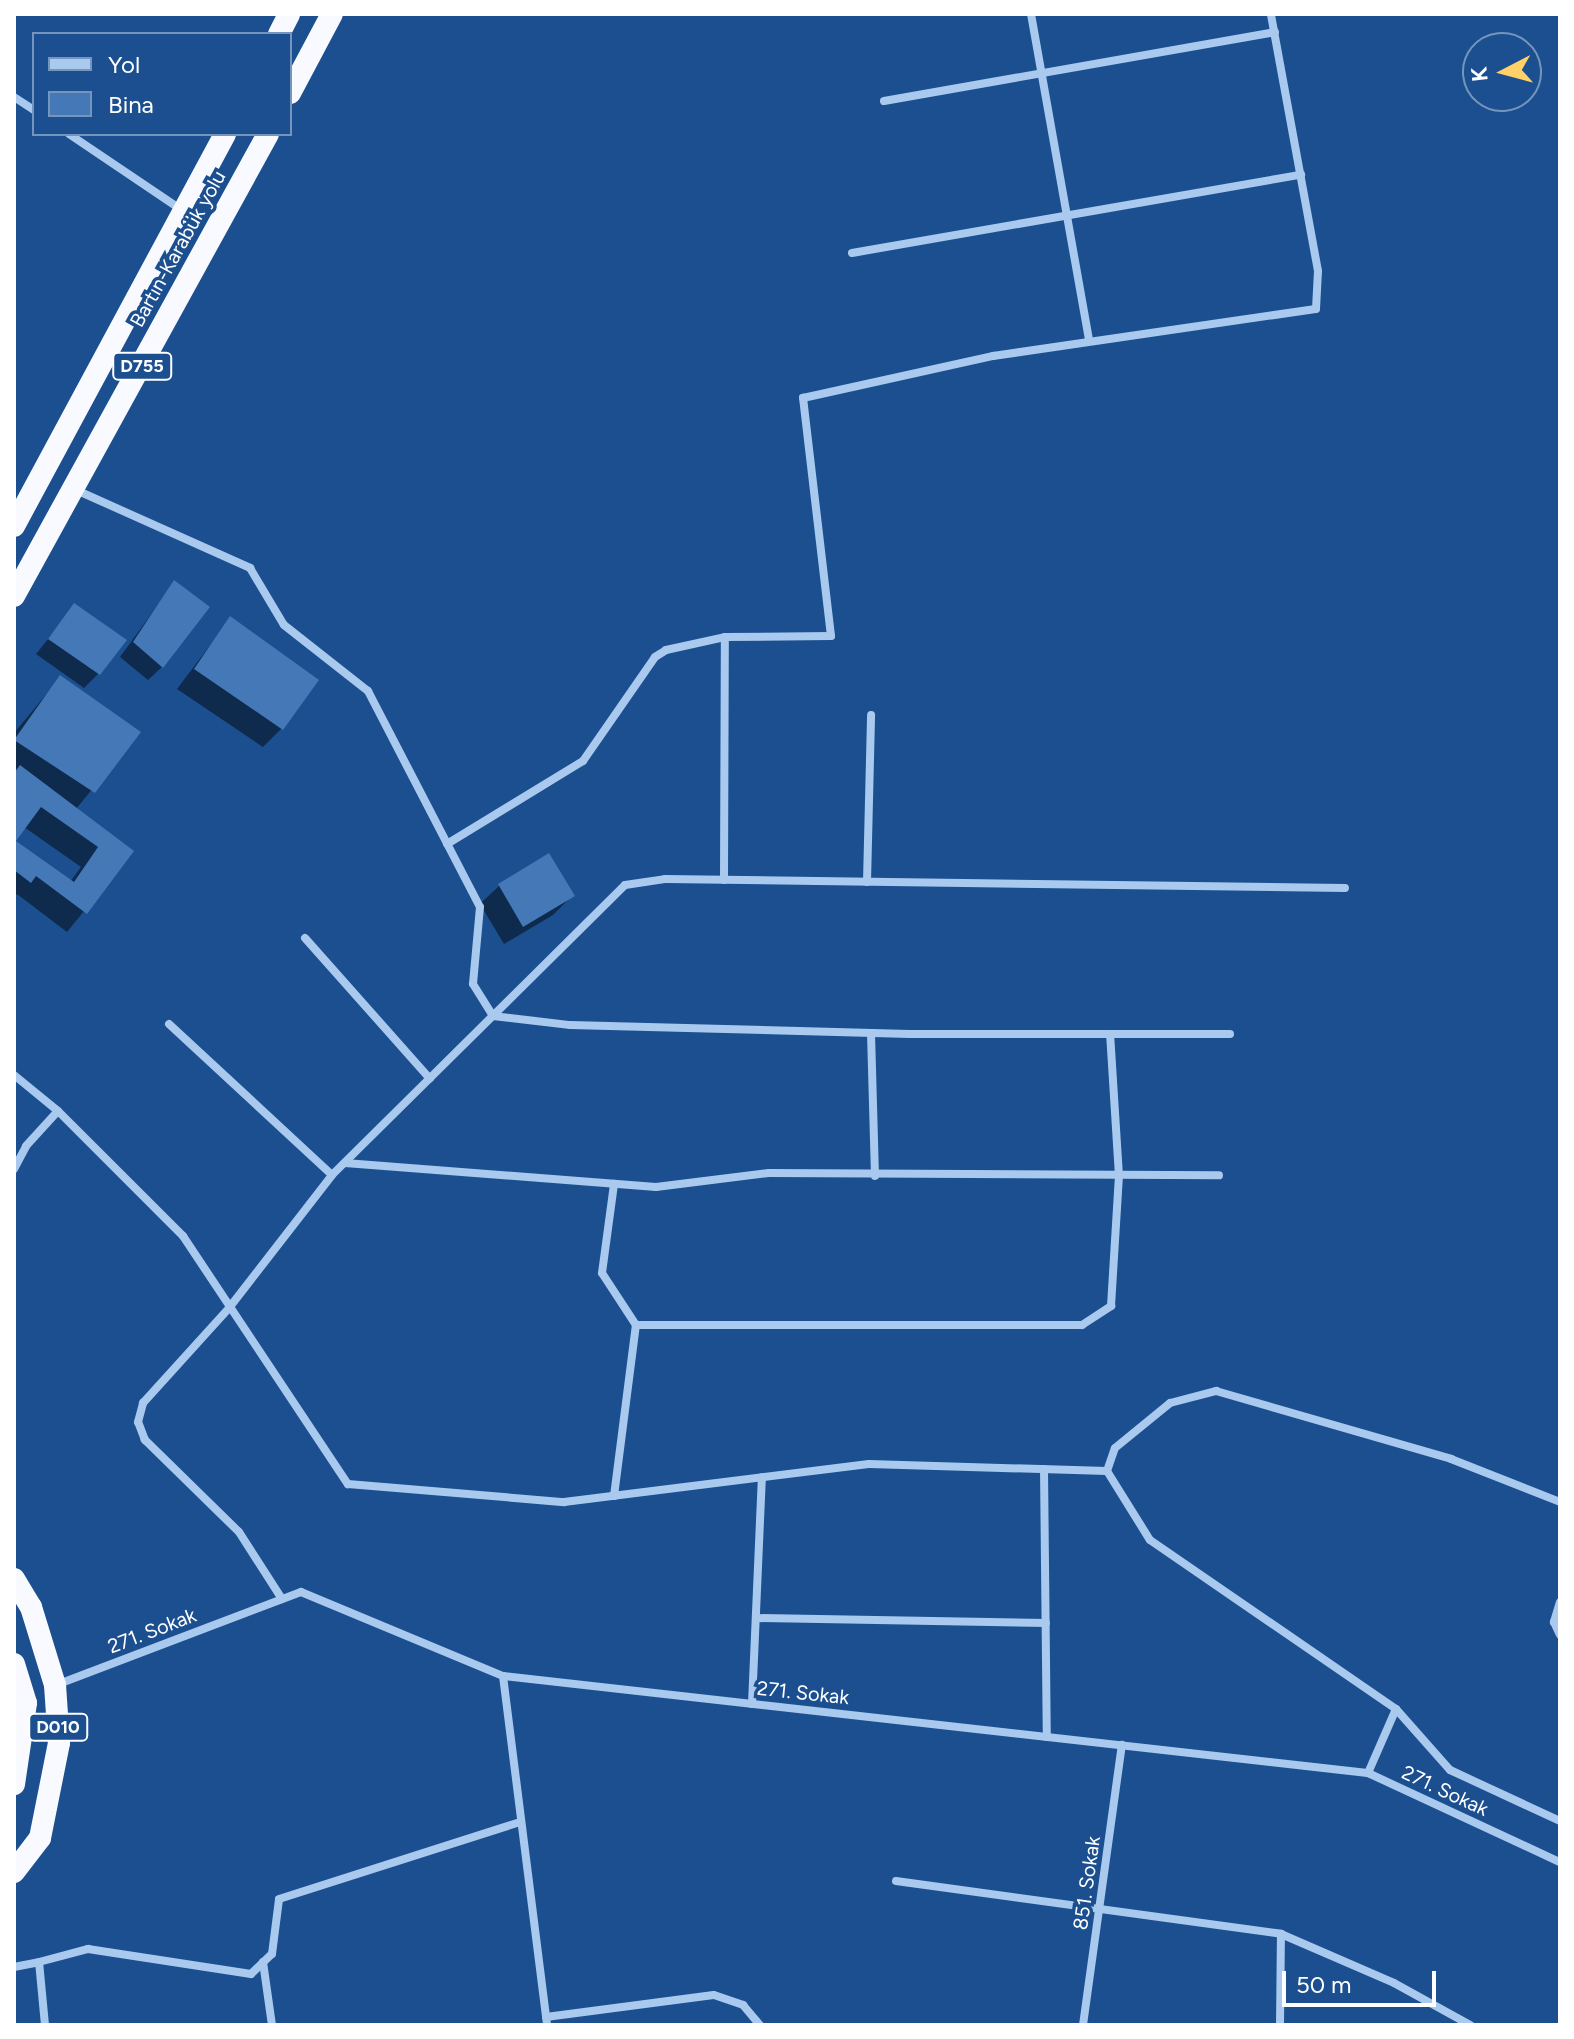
<!DOCTYPE html>
<html>
<head>
<meta charset="utf-8">
<style>
  body { margin:0 }
  #map { position:relative; width:1574px; height:2039px; overflow:hidden; background:#1b4f8f; font-family:Figtree,sans-serif }
  div>[style] { position:absolute }
  [style*='--x'] { left:calc(var(--x)*1px); top:calc(var(--y)*1px); width:calc(var(--w)*1px); rotate:calc(var(--a)*1deg) }
  .shadow>* { inset:0; background:#0007 }
  .building>* { inset:0; background:#4478b7 }
  .minor>* { height:8px; margin:-4px; padding:0 4px; transform-origin:4px; border-radius:4px; background:#a9c9ee }
  .trunk>* { height:22px; margin:-11px; padding:0 11px; transform-origin:11px; border-radius:11px; background:#f8faff }
  span { translate:-50% -50%; white-space:nowrap; text-align:center; line-height:1.15; -webkit-text-stroke:7px #1b4f8f; paint-order:stroke }
  .shield-label span { padding:2px 6px; background:#1b4f8f; border:2px solid; border-radius:6px; -webkit-text-stroke-width:0 }
  .shield-label { font-size:18px; color:#fff; font-weight:700 }
  .street-label { font-size:20px; color:#fff }
  .frame { position:absolute; inset:0; border:16px solid #fff; pointer-events:none }
  .legend { position:absolute; left:32px; top:32px; width:260px; height:104px; box-sizing:border-box; background:#1b4f8f; border:2px solid #7695bc; margin:0; padding:10px 14px; list-style:none; font-size:24px; color:#fff }
  .legend li { display:flex; align-items:center; gap:16px; height:40px }
  .legend b { width:40px; border:2px solid #7695bc }
  .north { position:absolute; left:1462px; top:32px; width:80px; height:80px; box-sizing:border-box; background:#1b4f8f; border:2px solid #7695bc; border-radius:50%; rotate:264deg; font-size:22px; font-weight:700; line-height:32px; text-align:center; color:#fff }
  .north::after { content:''; display:block; margin:auto; width:28px; height:36px; background:#ffd166; clip-path:polygon(50% 0,100% 100%,50% 72%,0 100%) }
  .scale { position:absolute; left:1282px; top:1971px; width:154px; height:36px; box-sizing:border-box; border:4px solid #fff; border-top:0; padding-left:10px; font-size:24px; line-height:28px; white-space:nowrap; color:#fff; -webkit-text-stroke:6px #1b4f8f; paint-order:stroke }
</style>
</head>
<body>
<div id="map">
  <div class="shadow">
    <div style="clip-path:polygon(174px 583px,162px 667px,148px 680px,120px 657px)"></div>
    <div style="clip-path:polygon(75px 606px,98px 674px,84px 688px,36px 654px)"></div>
    <div style="clip-path:polygon(230px 619px,282px 728px,263px 747px,177px 689px)"></div>
    <div style="clip-path:polygon(60px 678px,139px 732px,76px 809px,132px 852px,67px 932px,17px 894px,14px 897px,14px 842px,70px 882px,81px 867px,24px 827px,14px 840px,14px 733px)"></div>
    <div style="clip-path:polygon(499px 886px,572px 896px,553px 915px,504px 944px,480px 904px)"></div>
  </div>
  <div class="building">
    <div style="clip-path:polygon(174px 580px,210px 607px,163px 668px,133px 642px)"></div>
    <div style="clip-path:polygon(74px 603px,127px 640px,100px 675px,48px 639px)"></div>
    <div style="clip-path:polygon(230px 616px,319px 680px,283px 730px,194px 669px)"></div>
    <div style="clip-path:polygon(60px 675px,141px 732px,95px 793px,14px 740px)"></div>
    <div style="clip-path:polygon(evenodd,20px 765px,134px 851px,87px 914px,36px 876px,31px 883px,14px 870px,14px 773px,20px 765px,41px 807px,98px 847px,74px 882px,16px 841px,41px 807px)"></div>
    <div style="clip-path:polygon(549px 853px,575px 896px,523px 927px,498px 884px)"></div>
  </div>
  <div class="minor">
    <div style="--x:1031;--y:14;--w:331;--a:79.9"></div>
    <div style="--x:14;--y:97;--w:24;--a:33"></div>
    <div style="--x:884;--y:101;--w:397;--a:-10"></div>
    <div style="--x:69;--y:134;--w:138;--a:34"></div>
    <div style="--x:852;--y:253;--w:456;--a:-9.9"></div>
    <div style="--x:76;--y:490;--w:191;--a:24.1"></div>
    <div style="--x:250;--y:568;--w:66;--a:59.2"></div>
    <div style="--x:284;--y:625;--w:107;--a:38.2"></div>
    <div style="--x:368;--y:691;--w:243;--a:62.6"></div>
    <div style="--x:480;--y:907;--w:77;--a:95.2"></div>
    <div style="--x:473;--y:984;--w:38;--a:58"></div>
    <div style="--x:493;--y:1016;--w:78;--a:6.7"></div>
    <div style="--x:570;--y:1025;--w:340;--a:1.5"></div>
    <div style="--x:910;--y:1034;--w:320;--a:0"></div>
    <div style="--x:447;--y:844;--w:159;--a:-31.4"></div>
    <div style="--x:583;--y:761;--w:126;--a:-55.3"></div>
    <div style="--x:655;--y:657;--w:13;--a:-32"></div>
    <div style="--x:666;--y:650;--w:60;--a:-12.4"></div>
    <div style="--x:725;--y:637;--w:106;--a:-0.5"></div>
    <div style="--x:831;--y:636;--w:240;--a:-96.7"></div>
    <div style="--x:803;--y:398;--w:195;--a:-12.5"></div>
    <div style="--x:993;--y:356;--w:326;--a:-8.3"></div>
    <div style="--x:1316;--y:309;--w:38;--a:-87"></div>
    <div style="--x:1318;--y:271;--w:261;--a:-100.4"></div>
    <div style="--x:724;--y:880;--w:243;--a:-89.8"></div>
    <div style="--x:867;--y:882;--w:167;--a:-88.6"></div>
    <div style="--x:305;--y:938;--w:188;--a:48.4"></div>
    <div style="--x:169;--y:1024;--w:222;--a:42.8"></div>
    <div style="--x:871;--y:1033;--w:143;--a:88.4"></div>
    <div style="--x:14;--y:1075;--w:57;--a:39.3"></div>
    <div style="--x:345;--y:1163;--w:312;--a:4.4"></div>
    <div style="--x:656;--y:1187;--w:114;--a:-7.1"></div>
    <div style="--x:769;--y:1173;--w:450;--a:0.3"></div>
    <div style="--x:14;--y:1169;--w:26;--a:-62"></div>
    <div style="--x:26;--y:1146;--w:47;--a:-47.6"></div>
    <div style="--x:58;--y:1111;--w:177;--a:45"></div>
    <div style="--x:183;--y:1236;--w:298;--a:56.4"></div>
    <div style="--x:348;--y:1484;--w:217;--a:4.8"></div>
    <div style="--x:564;--y:1502;--w:307;--a:-7.1"></div>
    <div style="--x:869;--y:1464;--w:238;--a:1.7"></div>
    <div style="--x:1107;--y:1471;--w:24;--a:-71"></div>
    <div style="--x:1115;--y:1448;--w:71;--a:-39.3"></div>
    <div style="--x:1170;--y:1403;--w:48;--a:-14.6"></div>
    <div style="--x:1216;--y:1391;--w:245;--a:16.1"></div>
    <div style="--x:1451;--y:1459;--w:117;--a:21.5"></div>
    <div style="--x:636;--y:1325;--w:446;--a:0"></div>
    <div style="--x:1082;--y:1325;--w:35;--a:-33"></div>
    <div style="--x:1111;--y:1306;--w:130;--a:-86.5"></div>
    <div style="--x:1119;--y:1176;--w:142;--a:-93.6"></div>
    <div style="--x:1044;--y:1469;--w:268;--a:89.4"></div>
    <div style="--x:1107;--y:1471;--w:81;--a:58.1"></div>
    <div style="--x:1150;--y:1540;--w:298;--a:34.5"></div>
    <div style="--x:1396;--y:1709;--w:81;--a:48.5"></div>
    <div style="--x:1450;--y:1770;--w:121;--a:24.9"></div>
    <div style="--x:614;--y:1496;--w:172;--a:-82.7"></div>
    <div style="--x:636;--y:1325;--w:62;--a:-123.2"></div>
    <div style="--x:602;--y:1273;--w:90;--a:-82.3"></div>
    <div style="--x:282;--y:1599;--w:80;--a:-122.7"></div>
    <div style="--x:239;--y:1532;--w:132;--a:-135.6"></div>
    <div style="--x:145;--y:1440;--w:19;--a:-111"></div>
    <div style="--x:138;--y:1422;--w:20;--a:-75"></div>
    <div style="--x:143;--y:1403;--w:128;--a:-47.8"></div>
    <div style="--x:229;--y:1308;--w:168;--a:-52.2"></div>
    <div style="--x:332;--y:1175;--w:412;--a:-44.7"></div>
    <div style="--x:625;--y:885;--w:40;--a:-8.5"></div>
    <div style="--x:665;--y:879;--w:680;--a:0.76"></div>
    <div style="--x:1560;--y:1602;--w:21;--a:107"></div>
    <div style="--x:1554;--y:1622;--w:14;--a:65"></div>
    <div style="--x:756;--y:1618;--w:290;--a:1"></div>
    <div style="--x:503;--y:1676;--w:352;--a:82.8"></div>
    <div style="--x:56;--y:1685;--w:262;--a:-20.8"></div>
    <div style="--x:301;--y:1592;--w:219;--a:22.6"></div>
    <div style="--x:503;--y:1676;--w:870;--a:6.4"></div>
    <div style="--x:1368;--y:1773;--w:212;--a:24.9"></div>
    <div style="--x:752;--y:1704;--w:227;--a:-87.5"></div>
    <div style="--x:1368;--y:1773;--w:70;--a:-66.4"></div>
    <div style="--x:896;--y:1881;--w:389;--a:7.8"></div>
    <div style="--x:263;--y:1962;--w:64;--a:81.9"></div>
    <div style="--x:14;--y:1967;--w:25;--a:-11"></div>
    <div style="--x:546;--y:2017;--w:169;--a:-7.5"></div>
    <div style="--x:714;--y:1995;--w:31;--a:19"></div>
    <div style="--x:743;--y:2005;--w:26;--a:50"></div>
    <div style="--x:45;--y:2025;--w:63;--a:-95.4"></div>
    <div style="--x:39;--y:1962;--w:51;--a:-14.9"></div>
    <div style="--x:88;--y:1949;--w:165;--a:8.7"></div>
    <div style="--x:251;--y:1974;--w:29;--a:-44"></div>
    <div style="--x:272;--y:1954;--w:55;--a:-82.7"></div>
    <div style="--x:279;--y:1899;--w:254;--a:-17.7"></div>
    <div style="--x:1083;--y:2025;--w:283;--a:-82.1"></div>
    <div style="--x:1280;--y:2025;--w:91;--a:-89.4"></div>
    <div style="--x:1281;--y:1934;--w:123;--a:23.4"></div>
    <div style="--x:1394;--y:1983;--w:87;--a:28.9"></div>
  </div>
  <div class="trunk">
    <div style="--x:279;--y:34;--w:22;--a:-63"></div>
    <div style="--x:290;--y:93;--w:89;--a:-62"></div>
    <div style="--x:14;--y:526;--w:445;--a:-61.7"></div>
    <div style="--x:14;--y:596;--w:527;--a:-61.2"></div>
    <div style="--x:14;--y:1579;--w:33;--a:59"></div>
    <div style="--x:31;--y:1607;--w:82;--a:72.9"></div>
    <div style="--x:55;--y:1685;--w:58;--a:86.1"></div>
    <div style="--x:59;--y:1743;--w:97;--a:101.3"></div>
    <div style="--x:40;--y:1838;--w:43;--a:127.4"></div>
    <div style="--x:14;--y:1664;--w:41;--a:72.9"></div>
    <div style="--x:26;--y:1703;--w:82;--a:98.4"></div>
  </div>
  <div class="shield-label">
    <span style="left:142px;top:366px">D755</span>
    <span style="left:58px;top:1727px">D010</span>
  </div>
  <div class="street-label">
    <span style="left:178px;top:249px;rotate:-61deg">Bartın-Karabük yolu</span>
    <span style="left:152px;top:1631px;rotate:-21deg">271. Sokak</span>
    <span style="left:803px;top:1693px;rotate:6deg">271. Sokak</span>
    <span style="left:1445px;top:1791px;rotate:25deg">271. Sokak</span>
    <span style="left:1087px;top:1883px;rotate:-82deg">851. Sokak</span>
  </div>
  <div class="frame"></div>
  <ul class="legend">
  <li><b style="height:10px;background:#a9c9ee"></b>Yol</li>
  <li><b style="height:22px;background:#4478b7"></b>Bina</li>
  </ul>
  <div class="north">K</div>
  <div class="scale">50 m</div>
</div>
</body>
</html>
